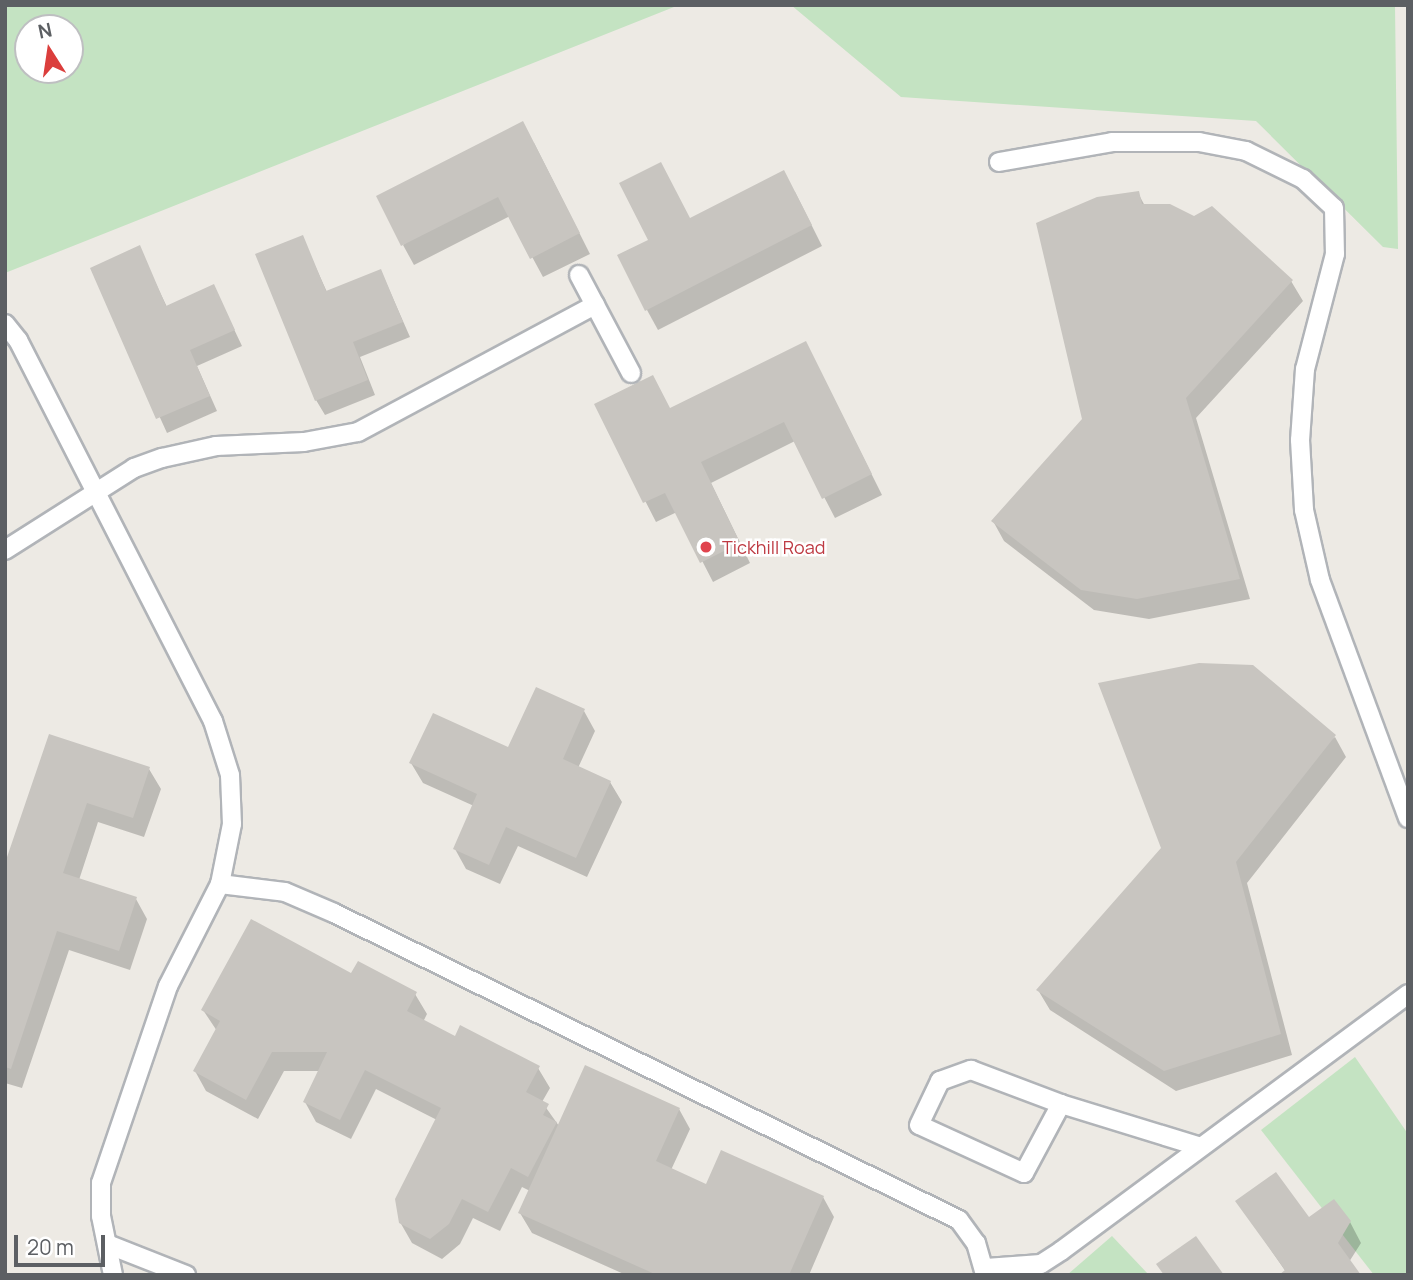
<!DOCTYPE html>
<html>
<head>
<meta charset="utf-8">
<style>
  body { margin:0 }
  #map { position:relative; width:1413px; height:1280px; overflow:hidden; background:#edeae4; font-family:Manrope,sans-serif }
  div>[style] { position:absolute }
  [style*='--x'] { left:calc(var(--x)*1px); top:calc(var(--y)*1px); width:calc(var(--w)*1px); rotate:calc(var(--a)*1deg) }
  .green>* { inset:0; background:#c4e3c2 }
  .shadow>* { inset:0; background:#0003 }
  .building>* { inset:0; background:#c8c5c0 }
  .roads { filter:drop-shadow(2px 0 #b1b4b8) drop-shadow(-2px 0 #b1b4b8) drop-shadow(0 2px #b1b4b8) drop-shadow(0 -2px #b1b4b8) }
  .service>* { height:18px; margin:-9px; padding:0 9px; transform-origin:9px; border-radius:9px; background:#fff }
  .dots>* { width:19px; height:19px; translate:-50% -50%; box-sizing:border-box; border:4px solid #fff; border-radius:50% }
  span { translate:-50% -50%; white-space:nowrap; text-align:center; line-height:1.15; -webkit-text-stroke:5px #fff; paint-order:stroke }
  .health-label { font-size:18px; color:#be3a42 }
  .left { translate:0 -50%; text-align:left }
  .frame { position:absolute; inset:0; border:7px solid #5c5f63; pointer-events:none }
  .north { position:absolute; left:14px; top:14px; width:70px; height:70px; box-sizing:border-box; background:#fff; border:2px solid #bebfc1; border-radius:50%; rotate:348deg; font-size:19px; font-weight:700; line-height:28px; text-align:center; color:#5c5f63 }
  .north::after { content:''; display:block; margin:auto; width:24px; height:32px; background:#db3e3c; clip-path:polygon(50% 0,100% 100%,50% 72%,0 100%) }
  .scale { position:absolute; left:14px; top:1235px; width:91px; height:32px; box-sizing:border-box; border:4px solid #5c5f63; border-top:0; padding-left:9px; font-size:21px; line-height:24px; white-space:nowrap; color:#5c5f63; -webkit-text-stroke:5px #fff; paint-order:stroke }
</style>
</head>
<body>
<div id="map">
  <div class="green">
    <div style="clip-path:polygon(evenodd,5px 5px,679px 5px,5px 273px,5px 5px,28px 28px,70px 28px,70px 70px,28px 70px,28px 28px)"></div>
    <div style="clip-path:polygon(791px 5px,1395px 5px,1398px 249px,1383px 247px,1256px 121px,901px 97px)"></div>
    <div style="clip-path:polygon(1355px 1057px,1408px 1134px,1408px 1275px,1374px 1275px,1261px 1130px)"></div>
    <div style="clip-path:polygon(1112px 1236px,1149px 1275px,1067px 1275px)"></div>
  </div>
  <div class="shadow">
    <div style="clip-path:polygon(534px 143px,590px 254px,543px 277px,510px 216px,414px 265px,403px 245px)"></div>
    <div style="clip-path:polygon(795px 192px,822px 246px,658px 330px,647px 310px,650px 240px,690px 220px)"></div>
    <div style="clip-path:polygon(1138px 193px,1145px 206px,1291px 281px,1303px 301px,1196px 418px,1250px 599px,1149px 619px,1094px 610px,1004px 541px,993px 521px,1084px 420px)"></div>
    <div style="clip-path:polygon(302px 237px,327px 292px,381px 271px,410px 337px,360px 357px,375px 395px,325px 415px,316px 400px)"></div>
    <div style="clip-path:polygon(139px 248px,167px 307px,214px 287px,242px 346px,197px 366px,217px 411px,167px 433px,92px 268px)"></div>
    <div style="clip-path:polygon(806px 343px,882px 495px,835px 518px,795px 441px,711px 483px,750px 563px,713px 582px,677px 512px,656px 522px,596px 405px,670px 409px)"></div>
    <div style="clip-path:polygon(584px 711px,595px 731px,578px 768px,610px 782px,622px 802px,587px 877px,518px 846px,500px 884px,466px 869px,455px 849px,474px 806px,423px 783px,411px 763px,509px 749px)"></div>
    <div style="clip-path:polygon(50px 736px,149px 769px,161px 789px,144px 837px,98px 822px,79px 880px,136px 899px,147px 919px,130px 970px,69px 950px,22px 1088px,5px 1083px,5px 869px)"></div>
    <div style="clip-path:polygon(1335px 737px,1346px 757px,1247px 883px,1292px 1055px,1176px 1091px,1050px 1010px,1038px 990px,1163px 848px)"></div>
    <div style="clip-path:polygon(352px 976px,415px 994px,427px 1014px,423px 1022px,455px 1039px,538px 1068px,550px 1088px,542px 1102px,559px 1126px,679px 1109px,690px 1129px,671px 1170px,707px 1186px,823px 1197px,834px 1217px,809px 1275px,626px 1275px,532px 1233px,520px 1213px,530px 1191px,522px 1187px,500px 1231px,473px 1218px,460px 1244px,442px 1259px,412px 1243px,400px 1222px,437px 1120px,376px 1089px,351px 1139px,316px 1122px,305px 1102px,320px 1071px,284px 1071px,258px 1119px,206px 1091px,195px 1071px,217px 1031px,203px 1010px)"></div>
    <div style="clip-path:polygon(1238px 1202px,1309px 1220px,1350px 1222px,1361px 1243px,1349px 1262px,1286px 1272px)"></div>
  </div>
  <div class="building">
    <div style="clip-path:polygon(523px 121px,580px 233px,530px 259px,498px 197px,401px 246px,376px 196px)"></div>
    <div style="clip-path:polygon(661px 162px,690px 218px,784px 170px,812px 225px,645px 311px,617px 255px,648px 240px,619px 183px)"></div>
    <div style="clip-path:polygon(1139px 191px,1142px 204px,1170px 204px,1194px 216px,1212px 206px,1293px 280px,1186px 398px,1240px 579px,1137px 599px,1081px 590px,991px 521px,1082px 419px,1036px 223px,1097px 197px)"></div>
    <div style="clip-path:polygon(303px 235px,326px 291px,381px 269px,403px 322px,353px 342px,368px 380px,315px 401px,255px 254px)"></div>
    <div style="clip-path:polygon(140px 245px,166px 306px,214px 284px,235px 330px,190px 350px,210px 396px,156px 419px,90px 268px)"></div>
    <div style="clip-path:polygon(806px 341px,872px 474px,822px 499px,784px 422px,701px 462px,740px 543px,700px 563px,665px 493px,643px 503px,594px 404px,653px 375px,670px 408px)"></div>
    <div style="clip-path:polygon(1199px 663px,1253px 665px,1336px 735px,1236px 862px,1281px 1034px,1164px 1071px,1036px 990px,1161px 848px,1098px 683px)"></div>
    <div style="clip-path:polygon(536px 687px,585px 709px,563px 759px,611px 781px,576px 858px,506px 827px,489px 865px,453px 849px,477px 794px,409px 763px,433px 713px,508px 747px)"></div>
    <div style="clip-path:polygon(49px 734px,150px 767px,133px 818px,87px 803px,63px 873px,137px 897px,119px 951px,57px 931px,11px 1069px,5px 1067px,5px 863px)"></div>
    <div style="clip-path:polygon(251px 919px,351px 973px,358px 961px,417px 992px,407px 1011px,455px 1036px,460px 1025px,540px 1066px,526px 1092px,549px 1104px,543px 1115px,557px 1122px,528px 1177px,511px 1168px,488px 1212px,462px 1199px,449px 1224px,430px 1239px,399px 1223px,395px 1199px,441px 1108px,365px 1070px,340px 1120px,303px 1102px,327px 1052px,272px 1052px,246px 1100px,193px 1071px,220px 1021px,201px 1010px)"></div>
    <div style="clip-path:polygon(585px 1065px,680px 1108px,656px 1161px,706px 1184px,721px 1150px,824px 1196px,789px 1275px,657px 1275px,518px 1213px)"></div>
    <div style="clip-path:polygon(1276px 1172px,1309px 1217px,1334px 1199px,1351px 1221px,1338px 1243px,1361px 1275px,1279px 1275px,1285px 1270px,1235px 1201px)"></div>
    <div style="clip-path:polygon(1196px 1236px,1224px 1275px,1164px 1275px,1156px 1264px)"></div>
  </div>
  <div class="roads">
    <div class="service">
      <div style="--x:999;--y:162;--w:115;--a:-10"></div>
      <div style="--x:1112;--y:142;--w:87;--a:0"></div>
      <div style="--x:1199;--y:142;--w:48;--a:10.8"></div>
      <div style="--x:1246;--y:151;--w:64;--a:26.2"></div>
      <div style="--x:1303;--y:179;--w:42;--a:43.1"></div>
      <div style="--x:1334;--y:208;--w:46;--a:88.8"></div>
      <div style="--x:1335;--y:254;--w:119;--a:104.6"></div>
      <div style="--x:1305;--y:369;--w:71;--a:94"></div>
      <div style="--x:1300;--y:440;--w:70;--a:86.7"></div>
      <div style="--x:1304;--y:510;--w:72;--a:77.1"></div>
      <div style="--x:1320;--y:580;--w:254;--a:69.7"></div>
      <div style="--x:579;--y:275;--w:111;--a:62"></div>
      <div style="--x:5;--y:324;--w:21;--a:51"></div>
      <div style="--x:18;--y:340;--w:428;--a:62.9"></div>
      <div style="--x:213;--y:721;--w:57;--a:72.5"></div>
      <div style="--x:230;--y:775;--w:49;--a:87.7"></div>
      <div style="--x:232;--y:824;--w:61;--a:101.3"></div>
      <div style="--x:220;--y:884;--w:114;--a:117"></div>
      <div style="--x:168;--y:986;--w:208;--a:108.8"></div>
      <div style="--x:101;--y:1183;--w:33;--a:90"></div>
      <div style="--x:101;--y:1216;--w:60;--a:78.5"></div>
      <div style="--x:5;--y:550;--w:153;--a:-32.4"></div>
      <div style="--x:134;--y:468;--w:30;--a:-20"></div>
      <div style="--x:162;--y:458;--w:55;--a:-12.5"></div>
      <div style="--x:216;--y:446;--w:88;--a:-2.6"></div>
      <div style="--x:304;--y:442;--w:55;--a:-10.5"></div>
      <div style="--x:358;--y:432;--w:269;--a:-28.2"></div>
      <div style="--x:220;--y:884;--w:65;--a:7"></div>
      <div style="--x:285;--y:892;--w:53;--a:23.2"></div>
      <div style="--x:334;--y:913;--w:696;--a:26.16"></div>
      <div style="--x:959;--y:1220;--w:29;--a:54"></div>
      <div style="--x:976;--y:1243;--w:33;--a:74"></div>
      <div style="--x:1061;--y:1104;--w:78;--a:118.2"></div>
      <div style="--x:1024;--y:1173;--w:115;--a:-155.4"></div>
      <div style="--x:919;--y:1125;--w:49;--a:-64.5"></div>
      <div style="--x:940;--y:1081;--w:33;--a:-20"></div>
      <div style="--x:971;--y:1070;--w:96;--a:20.7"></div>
      <div style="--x:1061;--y:1104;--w:146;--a:17.1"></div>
      <div style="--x:107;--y:1244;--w:85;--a:21.4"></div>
      <div style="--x:986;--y:1268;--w:55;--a:-4.2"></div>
      <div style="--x:1041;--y:1264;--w:24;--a:-33"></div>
      <div style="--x:1061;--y:1251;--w:432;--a:-36.5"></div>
    </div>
  </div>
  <div class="dots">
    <div style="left:706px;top:547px;background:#e0444e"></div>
  </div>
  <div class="health-label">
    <span class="left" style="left:722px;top:547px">Tickhill Road</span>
  </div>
  <div class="frame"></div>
  <div class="north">N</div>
  <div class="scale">20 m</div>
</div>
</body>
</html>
